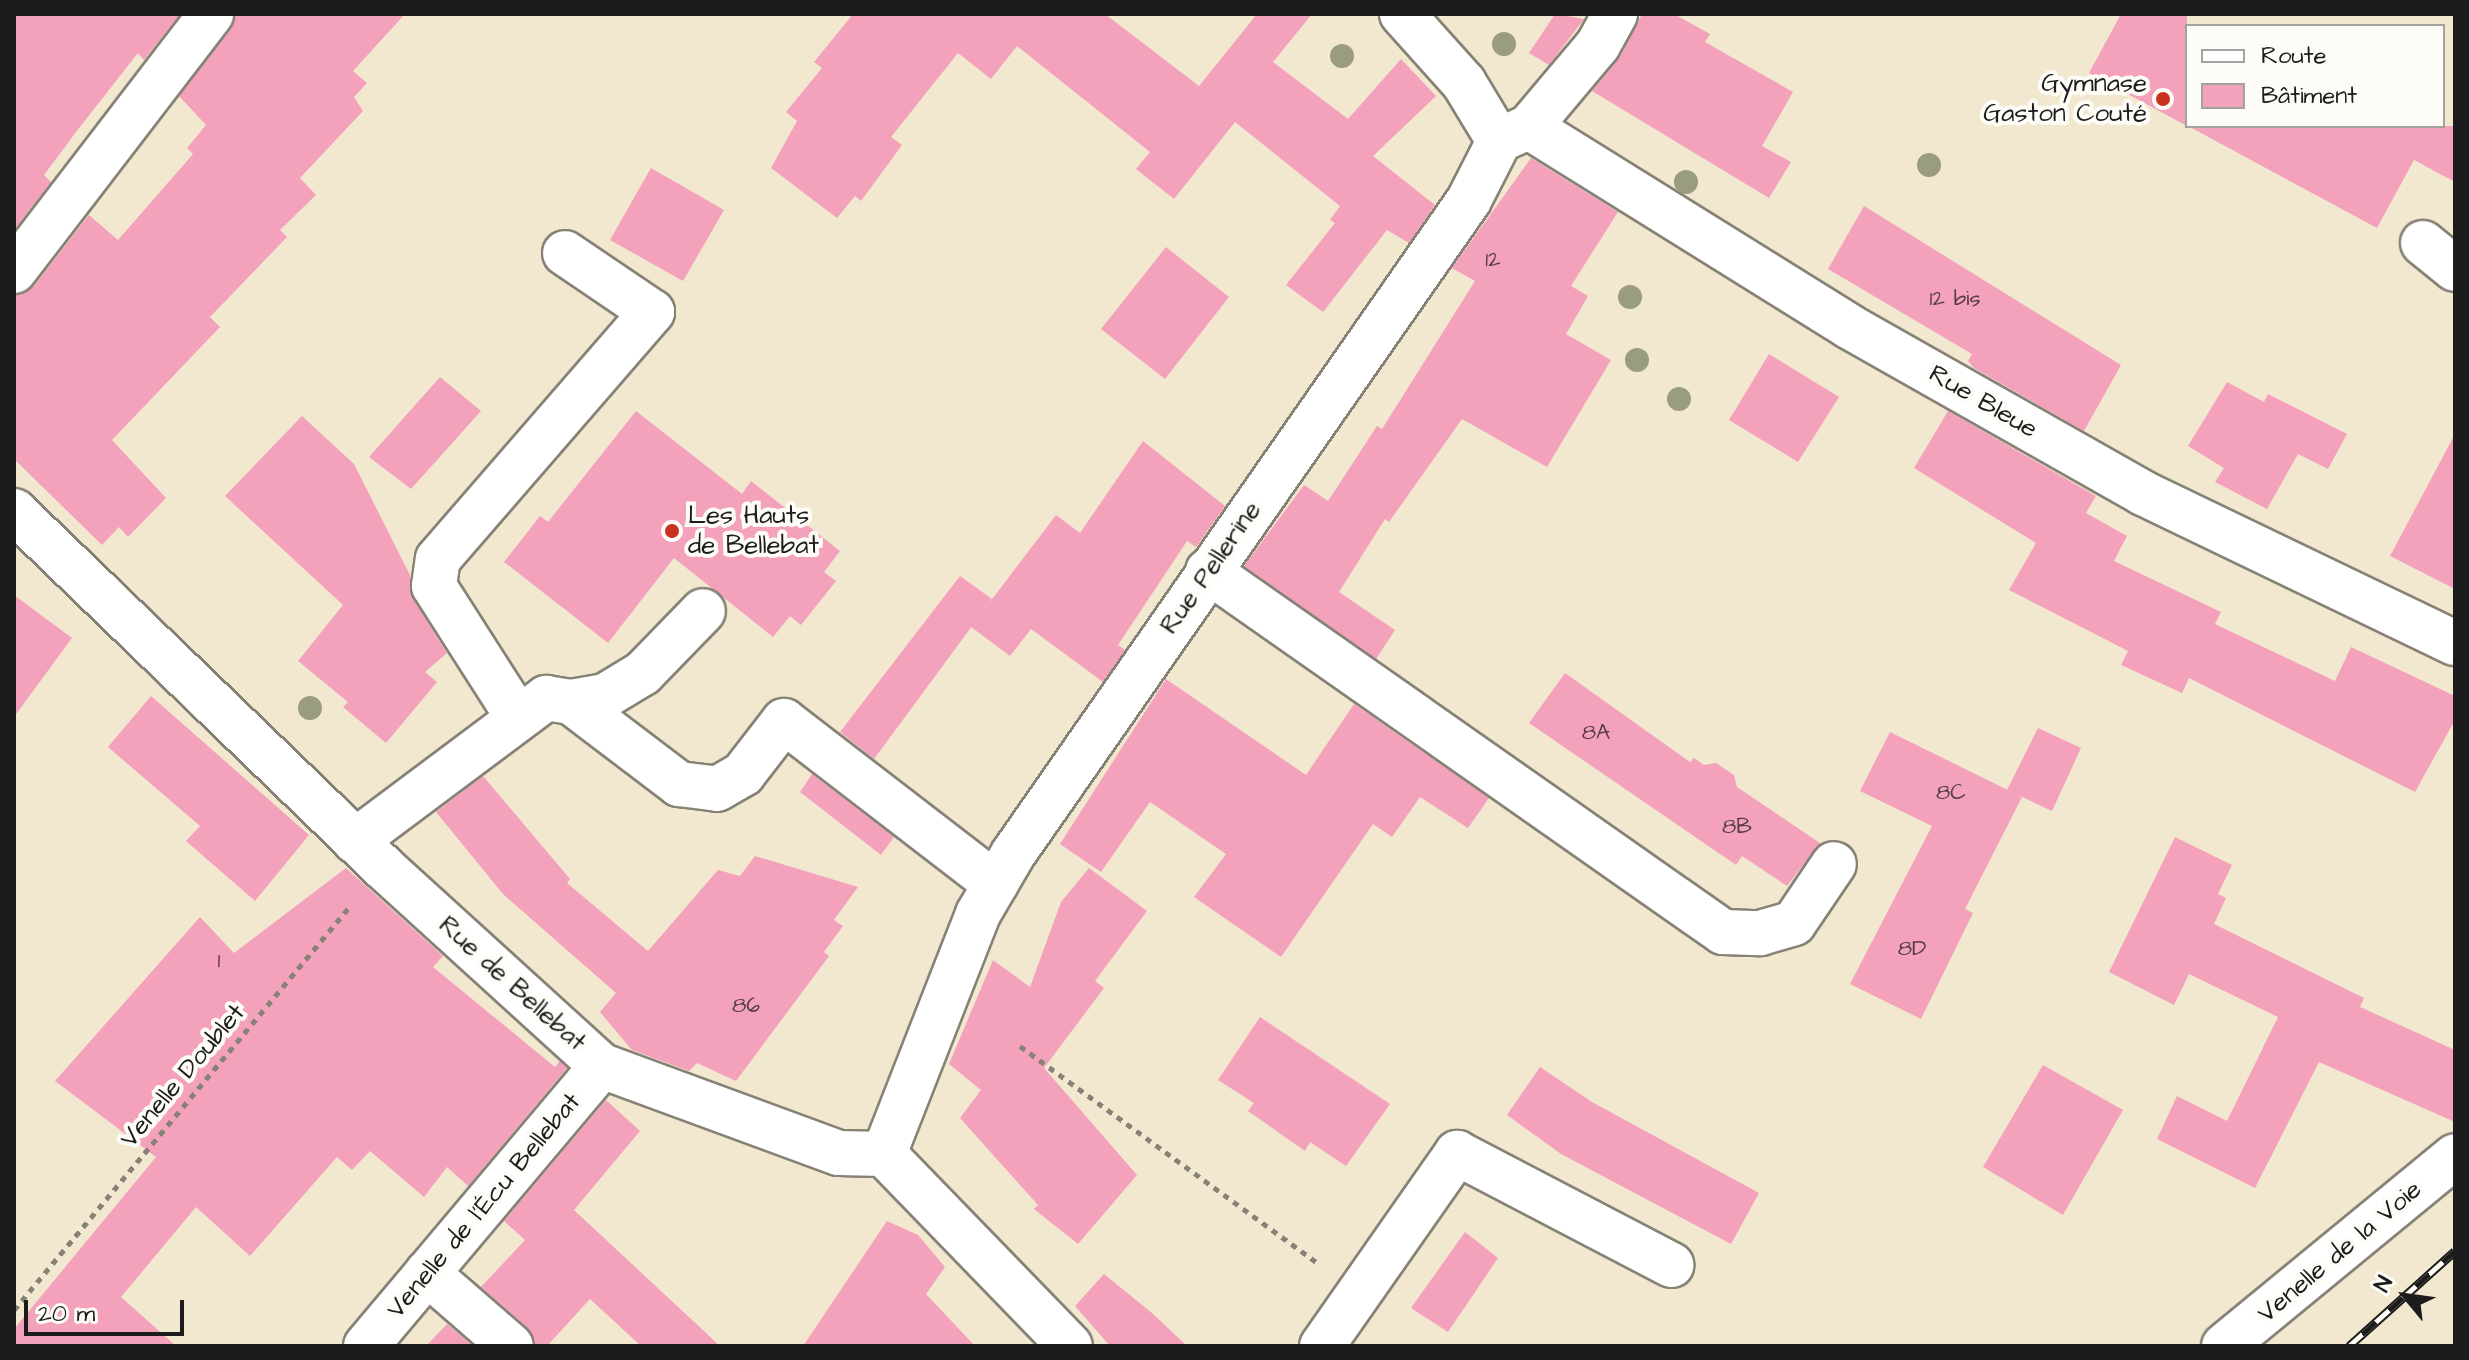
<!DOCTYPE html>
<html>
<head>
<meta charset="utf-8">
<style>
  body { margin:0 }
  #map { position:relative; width:2469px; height:1360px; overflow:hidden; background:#f2e8d0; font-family:"Architects Daughter",sans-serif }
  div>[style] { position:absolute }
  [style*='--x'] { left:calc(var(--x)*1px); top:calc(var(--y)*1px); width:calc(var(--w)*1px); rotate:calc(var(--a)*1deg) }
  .building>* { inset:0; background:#f4a1bc }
  .path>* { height:5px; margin-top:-2.5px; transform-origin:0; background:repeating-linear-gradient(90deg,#878276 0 6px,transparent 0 12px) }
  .roads { filter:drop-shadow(2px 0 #878276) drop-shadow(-2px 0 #878276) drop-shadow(0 2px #878276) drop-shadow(0 -2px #878276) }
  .minor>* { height:44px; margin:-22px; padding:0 22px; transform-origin:22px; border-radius:22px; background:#fff }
  .rail>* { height:9px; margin-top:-4.5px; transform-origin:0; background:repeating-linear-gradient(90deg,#fdfcf7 0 18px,#1c1c1c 0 36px); box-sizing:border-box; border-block:2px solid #1c1c1c }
  .trees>* { width:24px; height:24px; margin:-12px; border-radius:50%; background:#999c7e }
  .dots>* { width:22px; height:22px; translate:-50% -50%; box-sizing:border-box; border:4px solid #fdfcf7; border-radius:50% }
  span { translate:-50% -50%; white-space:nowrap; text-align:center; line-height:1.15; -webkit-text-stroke:8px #fdfcf7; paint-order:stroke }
  .number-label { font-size:22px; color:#523d44 }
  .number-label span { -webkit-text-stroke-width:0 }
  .poi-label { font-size:26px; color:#1c1c1c }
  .right { translate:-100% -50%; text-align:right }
  .left { translate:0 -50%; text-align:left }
  .street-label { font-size:26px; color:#1c1c1c }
  .frame { position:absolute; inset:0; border:16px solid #1c1c1c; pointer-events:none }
  .legend { position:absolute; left:2185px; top:24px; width:260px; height:104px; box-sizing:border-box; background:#fdfcf7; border:2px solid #a3a29f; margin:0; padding:10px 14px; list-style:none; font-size:24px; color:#1c1c1c }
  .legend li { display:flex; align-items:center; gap:16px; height:40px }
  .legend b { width:40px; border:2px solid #a3a29f }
  .north { position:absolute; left:2365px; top:1256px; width:80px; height:80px; -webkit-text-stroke:6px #fdfcf7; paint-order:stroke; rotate:299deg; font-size:22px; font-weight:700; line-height:32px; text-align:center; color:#1c1c1c }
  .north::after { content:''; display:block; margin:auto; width:28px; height:36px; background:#1c1c1c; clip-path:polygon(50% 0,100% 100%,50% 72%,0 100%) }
  .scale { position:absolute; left:24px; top:1300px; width:160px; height:36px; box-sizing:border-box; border:4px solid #1c1c1c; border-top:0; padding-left:10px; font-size:24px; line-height:28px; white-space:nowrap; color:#1c1c1c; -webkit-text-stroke:6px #fdfcf7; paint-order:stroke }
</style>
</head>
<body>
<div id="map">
  <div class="building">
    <div style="clip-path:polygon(14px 14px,180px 14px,144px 60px,138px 53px,76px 132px,44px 175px,51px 182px,14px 230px)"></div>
    <div style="clip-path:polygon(235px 14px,405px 14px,353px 71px,367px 83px,354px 97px,363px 111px,300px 178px,316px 195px,280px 230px,287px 237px,210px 317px,220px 327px,112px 440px,166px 498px,128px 537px,119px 527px,102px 545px,14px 459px,14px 295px,34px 286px,89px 215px,118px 240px,193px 154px,187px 148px,206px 125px,179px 96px,231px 29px)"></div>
    <div style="clip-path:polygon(853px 14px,1105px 14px,1199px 86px,1257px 14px,1312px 14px,1273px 62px,1348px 119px,1401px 59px,1436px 96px,1373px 156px,1435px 205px,1409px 243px,1387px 230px,1323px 312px,1286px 285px,1335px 223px,1330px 220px,1340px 206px,1235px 122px,1174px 199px,1136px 169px,1150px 152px,1017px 46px,991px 79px,958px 53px,891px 137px,902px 145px,861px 201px,855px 196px,837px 218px,771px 168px,797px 121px,786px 112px,822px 68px,814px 62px)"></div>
    <div style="clip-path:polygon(1555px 14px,1584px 19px,1549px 65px,1529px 53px)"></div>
    <div style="clip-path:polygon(1642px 14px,1674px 14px,1710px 34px,1705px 42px,1793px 92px,1762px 146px,1791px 162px,1769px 198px,1592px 91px,1620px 57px)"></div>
    <div style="clip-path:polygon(2121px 14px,2187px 14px,2187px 126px,2089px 73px)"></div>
    <div style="clip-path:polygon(2188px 126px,2455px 126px,2455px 182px,2414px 160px,2377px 228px)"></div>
    <div style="clip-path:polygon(1531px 158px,1618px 212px,1571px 286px,1588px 296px,1566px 334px,1611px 360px,1547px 467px,1462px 419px,1389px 522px,1385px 519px,1339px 592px,1395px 630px,1376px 659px,1244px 566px,1304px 485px,1328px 501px,1377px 426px,1382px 429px,1475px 281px,1452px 268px)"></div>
    <div style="clip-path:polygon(651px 168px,724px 210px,683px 281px,610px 240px)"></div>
    <div style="clip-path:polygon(1864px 206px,2121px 365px,2084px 431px,1974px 368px,1968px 361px,1972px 354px,1828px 269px)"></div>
    <div style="clip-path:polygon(1166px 247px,1229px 297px,1165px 379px,1101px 329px)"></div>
    <div style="clip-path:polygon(1769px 354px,1839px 397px,1798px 462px,1729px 420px)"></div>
    <div style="clip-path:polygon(440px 377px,481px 411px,411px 489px,369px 457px)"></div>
    <div style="clip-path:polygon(2227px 382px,2264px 402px,2268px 394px,2347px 434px,2328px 469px,2298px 454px,2267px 509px,2215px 482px,2224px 468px,2188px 446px)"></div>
    <div style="clip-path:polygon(636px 411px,742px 494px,751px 481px,840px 551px,824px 572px,836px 581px,801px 625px,790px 616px,773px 637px,674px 558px,608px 643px,504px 562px,540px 516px,548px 522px)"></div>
    <div style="clip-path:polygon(1948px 411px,2096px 496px,2086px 513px,2127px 536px,2114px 561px,2221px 612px,2215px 624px,2335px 681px,2351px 647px,2455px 696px,2455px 720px,2415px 792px,2189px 678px,2182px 693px,2121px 665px,2128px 651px,2009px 590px,2036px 543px,1914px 468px)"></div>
    <div style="clip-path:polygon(302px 416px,354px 464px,410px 575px,413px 599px,447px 653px,425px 672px,437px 682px,386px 743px,343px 707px,348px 702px,298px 661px,343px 605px,225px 496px)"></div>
    <div style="clip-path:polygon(2455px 434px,2455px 589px,2390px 556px)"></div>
    <div style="clip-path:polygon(1143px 441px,1225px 506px,1196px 547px,1187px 541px,1118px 645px,1125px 650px,1103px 682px,1031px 629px,1010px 656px,971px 627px,1056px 515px,1080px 533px)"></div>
    <div style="clip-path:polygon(960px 576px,992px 599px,874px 759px,840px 732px)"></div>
    <div style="clip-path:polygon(14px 595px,72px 638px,14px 717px)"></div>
    <div style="clip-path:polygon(1565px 673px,1690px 762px,1694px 758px,1704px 765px,1716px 763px,1734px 775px,1737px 787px,1820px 843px,1787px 886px,1742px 856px,1736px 865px,1529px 723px)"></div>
    <div style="clip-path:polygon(1166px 679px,1306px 775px,1354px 704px,1489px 798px,1468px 828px,1420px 797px,1392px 837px,1373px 824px,1281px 957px,1194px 897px,1226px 854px,1150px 802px,1101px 872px,1060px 844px)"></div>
    <div style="clip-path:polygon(151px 696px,309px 835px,255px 901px,186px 841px,200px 826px,108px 747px)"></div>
    <div style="clip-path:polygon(2038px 728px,2081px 748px,2052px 811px,2007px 790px)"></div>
    <div style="clip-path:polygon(1890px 732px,2022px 797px,1965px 909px,1973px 913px,1921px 1019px,1850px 984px,1932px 826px,1860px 791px)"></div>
    <div style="clip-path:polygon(812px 774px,894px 837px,881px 855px,800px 792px)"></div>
    <div style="clip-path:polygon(483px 776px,570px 879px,567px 883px,648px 951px,718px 870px,740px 876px,755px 856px,858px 887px,834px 920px,843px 926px,824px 952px,829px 956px,736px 1081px,697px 1063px,689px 1071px,632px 1050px,600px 1012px,616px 993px,503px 894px,436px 812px)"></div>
    <div style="clip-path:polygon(2175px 837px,2232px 865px,2218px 894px,2226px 898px,2214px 924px,2364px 998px,2360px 1007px,2455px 1050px,2455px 1122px,2319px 1062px,2255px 1188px,2157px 1139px,2177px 1096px,2227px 1121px,2278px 1017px,2189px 974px,2174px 1005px,2109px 972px)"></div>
    <div style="clip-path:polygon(346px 868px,443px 956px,433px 967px,555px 1067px,560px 1061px,567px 1068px,468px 1186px,447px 1167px,424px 1197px,370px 1151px,352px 1170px,337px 1157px,250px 1256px,196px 1207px,121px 1297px,176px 1346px,14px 1346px,14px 1329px,156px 1157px,55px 1081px,200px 917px,234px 953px)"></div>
    <div style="clip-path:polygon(1089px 868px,1147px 911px,1095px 981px,1104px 988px,1044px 1068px,1137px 1175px,1078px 1244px,1034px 1209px,1038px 1205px,960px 1118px,981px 1090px,949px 1064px,993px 960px,1030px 987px,1061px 902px)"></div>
    <div style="clip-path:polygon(1260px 1017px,1390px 1104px,1346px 1166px,1310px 1142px,1305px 1151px,1248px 1111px,1254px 1103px,1218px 1080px)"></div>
    <div style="clip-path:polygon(2043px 1065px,2123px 1110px,2063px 1215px,1983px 1167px)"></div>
    <div style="clip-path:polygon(1540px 1067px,1592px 1102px,1759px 1193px,1731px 1244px,1561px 1154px,1507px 1115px)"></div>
    <div style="clip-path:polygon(606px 1100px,640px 1131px,574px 1210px,720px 1346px,641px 1346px,590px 1299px,547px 1346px,535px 1346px,527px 1327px,481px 1287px,525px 1240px,504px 1221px)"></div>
    <div style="clip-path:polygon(887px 1221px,918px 1235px,945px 1267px,926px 1294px,975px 1346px,803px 1346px)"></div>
    <div style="clip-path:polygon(1465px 1232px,1498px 1258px,1448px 1332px,1411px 1308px)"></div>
    <div style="clip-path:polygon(1104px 1274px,1152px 1313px,1187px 1346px,1110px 1346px,1075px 1306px)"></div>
    <div style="clip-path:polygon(447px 1324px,473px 1346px,426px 1346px)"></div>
  </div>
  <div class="path">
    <div style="--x:1020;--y:1046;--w:371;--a:36.1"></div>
    <div style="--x:14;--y:1310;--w:527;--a:-50.24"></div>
  </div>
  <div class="roads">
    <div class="minor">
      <div style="--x:1529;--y:127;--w:378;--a:31.9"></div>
      <div style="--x:1850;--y:327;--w:337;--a:29.5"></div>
      <div style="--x:2143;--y:493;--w:346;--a:25.7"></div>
      <div style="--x:1504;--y:138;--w:27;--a:-24"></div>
      <div style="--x:1529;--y:127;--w:107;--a:-49.9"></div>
      <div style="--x:1598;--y:45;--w:35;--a:-61"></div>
      <div style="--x:2423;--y:243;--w:41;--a:39.1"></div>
      <div style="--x:14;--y:271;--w:324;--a:-52.5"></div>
      <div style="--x:14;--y:511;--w:513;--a:43.97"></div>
      <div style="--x:383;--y:867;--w:296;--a:42.3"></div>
      <div style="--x:602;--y:1066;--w:252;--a:20.2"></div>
      <div style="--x:839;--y:1153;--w:45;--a:1.3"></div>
      <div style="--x:884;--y:1154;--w:267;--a:45.9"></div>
      <div style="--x:1208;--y:571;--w:629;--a:35.03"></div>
      <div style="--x:1723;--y:932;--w:37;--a:2"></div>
      <div style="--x:1760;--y:933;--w:35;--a:-16"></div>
      <div style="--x:1794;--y:923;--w:71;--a:-55.9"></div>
      <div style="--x:571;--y:702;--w:136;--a:37.2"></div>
      <div style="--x:679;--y:784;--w:38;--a:7"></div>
      <div style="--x:717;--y:789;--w:30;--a:-30"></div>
      <div style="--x:743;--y:774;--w:67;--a:-52.3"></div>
      <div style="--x:784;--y:721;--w:267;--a:37.6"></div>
      <div style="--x:517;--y:716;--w:154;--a:-122.6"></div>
      <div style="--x:434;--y:586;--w:27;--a:-82"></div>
      <div style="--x:438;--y:559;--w:327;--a:-49.1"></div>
      <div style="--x:652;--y:312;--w:105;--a:-145.9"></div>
      <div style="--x:355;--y:841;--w:239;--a:-36.8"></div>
      <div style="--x:546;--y:698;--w:25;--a:9"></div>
      <div style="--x:571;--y:702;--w:35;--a:-10"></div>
      <div style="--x:605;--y:696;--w:44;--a:-31.2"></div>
      <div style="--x:643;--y:673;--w:86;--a:-45.9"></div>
      <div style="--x:884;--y:1154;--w:258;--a:-68.6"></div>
      <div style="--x:978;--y:914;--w:69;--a:-59.7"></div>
      <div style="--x:1013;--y:854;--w:797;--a:-55.11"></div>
      <div style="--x:1469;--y:200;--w:66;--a:-63"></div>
      <div style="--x:1499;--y:141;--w:68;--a:-121.1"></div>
      <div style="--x:1464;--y:83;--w:93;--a:-131.9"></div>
      <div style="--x:427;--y:1273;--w:111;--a:41"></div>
      <div style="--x:366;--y:1346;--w:366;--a:-49.9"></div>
      <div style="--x:1322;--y:1346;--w:236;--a:-55"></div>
      <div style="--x:1457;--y:1153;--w:242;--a:27.6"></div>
      <div style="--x:2224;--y:1346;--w:299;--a:-39.4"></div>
    </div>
  </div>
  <div class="rail">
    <div style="--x:2349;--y:1346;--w:142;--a:-41.9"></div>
  </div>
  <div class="trees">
    <div style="left:1504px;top:44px"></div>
    <div style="left:1342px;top:56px"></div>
    <div style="left:1929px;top:165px"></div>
    <div style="left:1686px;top:182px"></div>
    <div style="left:1630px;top:297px"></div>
    <div style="left:1637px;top:360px"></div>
    <div style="left:1679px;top:399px"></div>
    <div style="left:310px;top:708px"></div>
  </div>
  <div class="dots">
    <div style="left:2163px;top:99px;background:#c8321e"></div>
    <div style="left:672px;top:531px;background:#c8321e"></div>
  </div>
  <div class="number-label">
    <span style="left:1493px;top:260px">12</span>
    <span style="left:1955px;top:299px">12 bis</span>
    <span style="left:1596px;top:733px">8A</span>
    <span style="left:1951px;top:793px">8C</span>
    <span style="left:1737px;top:827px">8B</span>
    <span style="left:1912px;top:949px">8D</span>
    <span style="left:219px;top:961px">1</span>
    <span style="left:746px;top:1006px">86</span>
  </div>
  <div class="poi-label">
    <span class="right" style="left:2147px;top:99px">Gymnase<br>Gaston Couté</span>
    <span class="left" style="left:688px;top:531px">Les Hauts<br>de Bellebat</span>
  </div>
  <div class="street-label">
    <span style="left:1983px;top:402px;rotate:30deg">Rue Bleue</span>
    <span style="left:1211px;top:568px;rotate:-55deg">Rue Pellerine</span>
    <span style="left:512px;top:984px;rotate:42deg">Rue de Bellebat</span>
    <span style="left:183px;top:1076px;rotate:-50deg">Venelle Doublet</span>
    <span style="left:484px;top:1206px;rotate:-50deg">Venelle de l'Écu Bellebat</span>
    <span style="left:2340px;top:1252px;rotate:-40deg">Venelle de la Voie</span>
  </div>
  <div class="frame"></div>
  <ul class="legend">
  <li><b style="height:10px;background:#fff"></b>Route</li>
  <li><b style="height:22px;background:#f4a1bc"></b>Bâtiment</li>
  </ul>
  <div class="north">N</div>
  <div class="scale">20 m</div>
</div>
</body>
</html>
